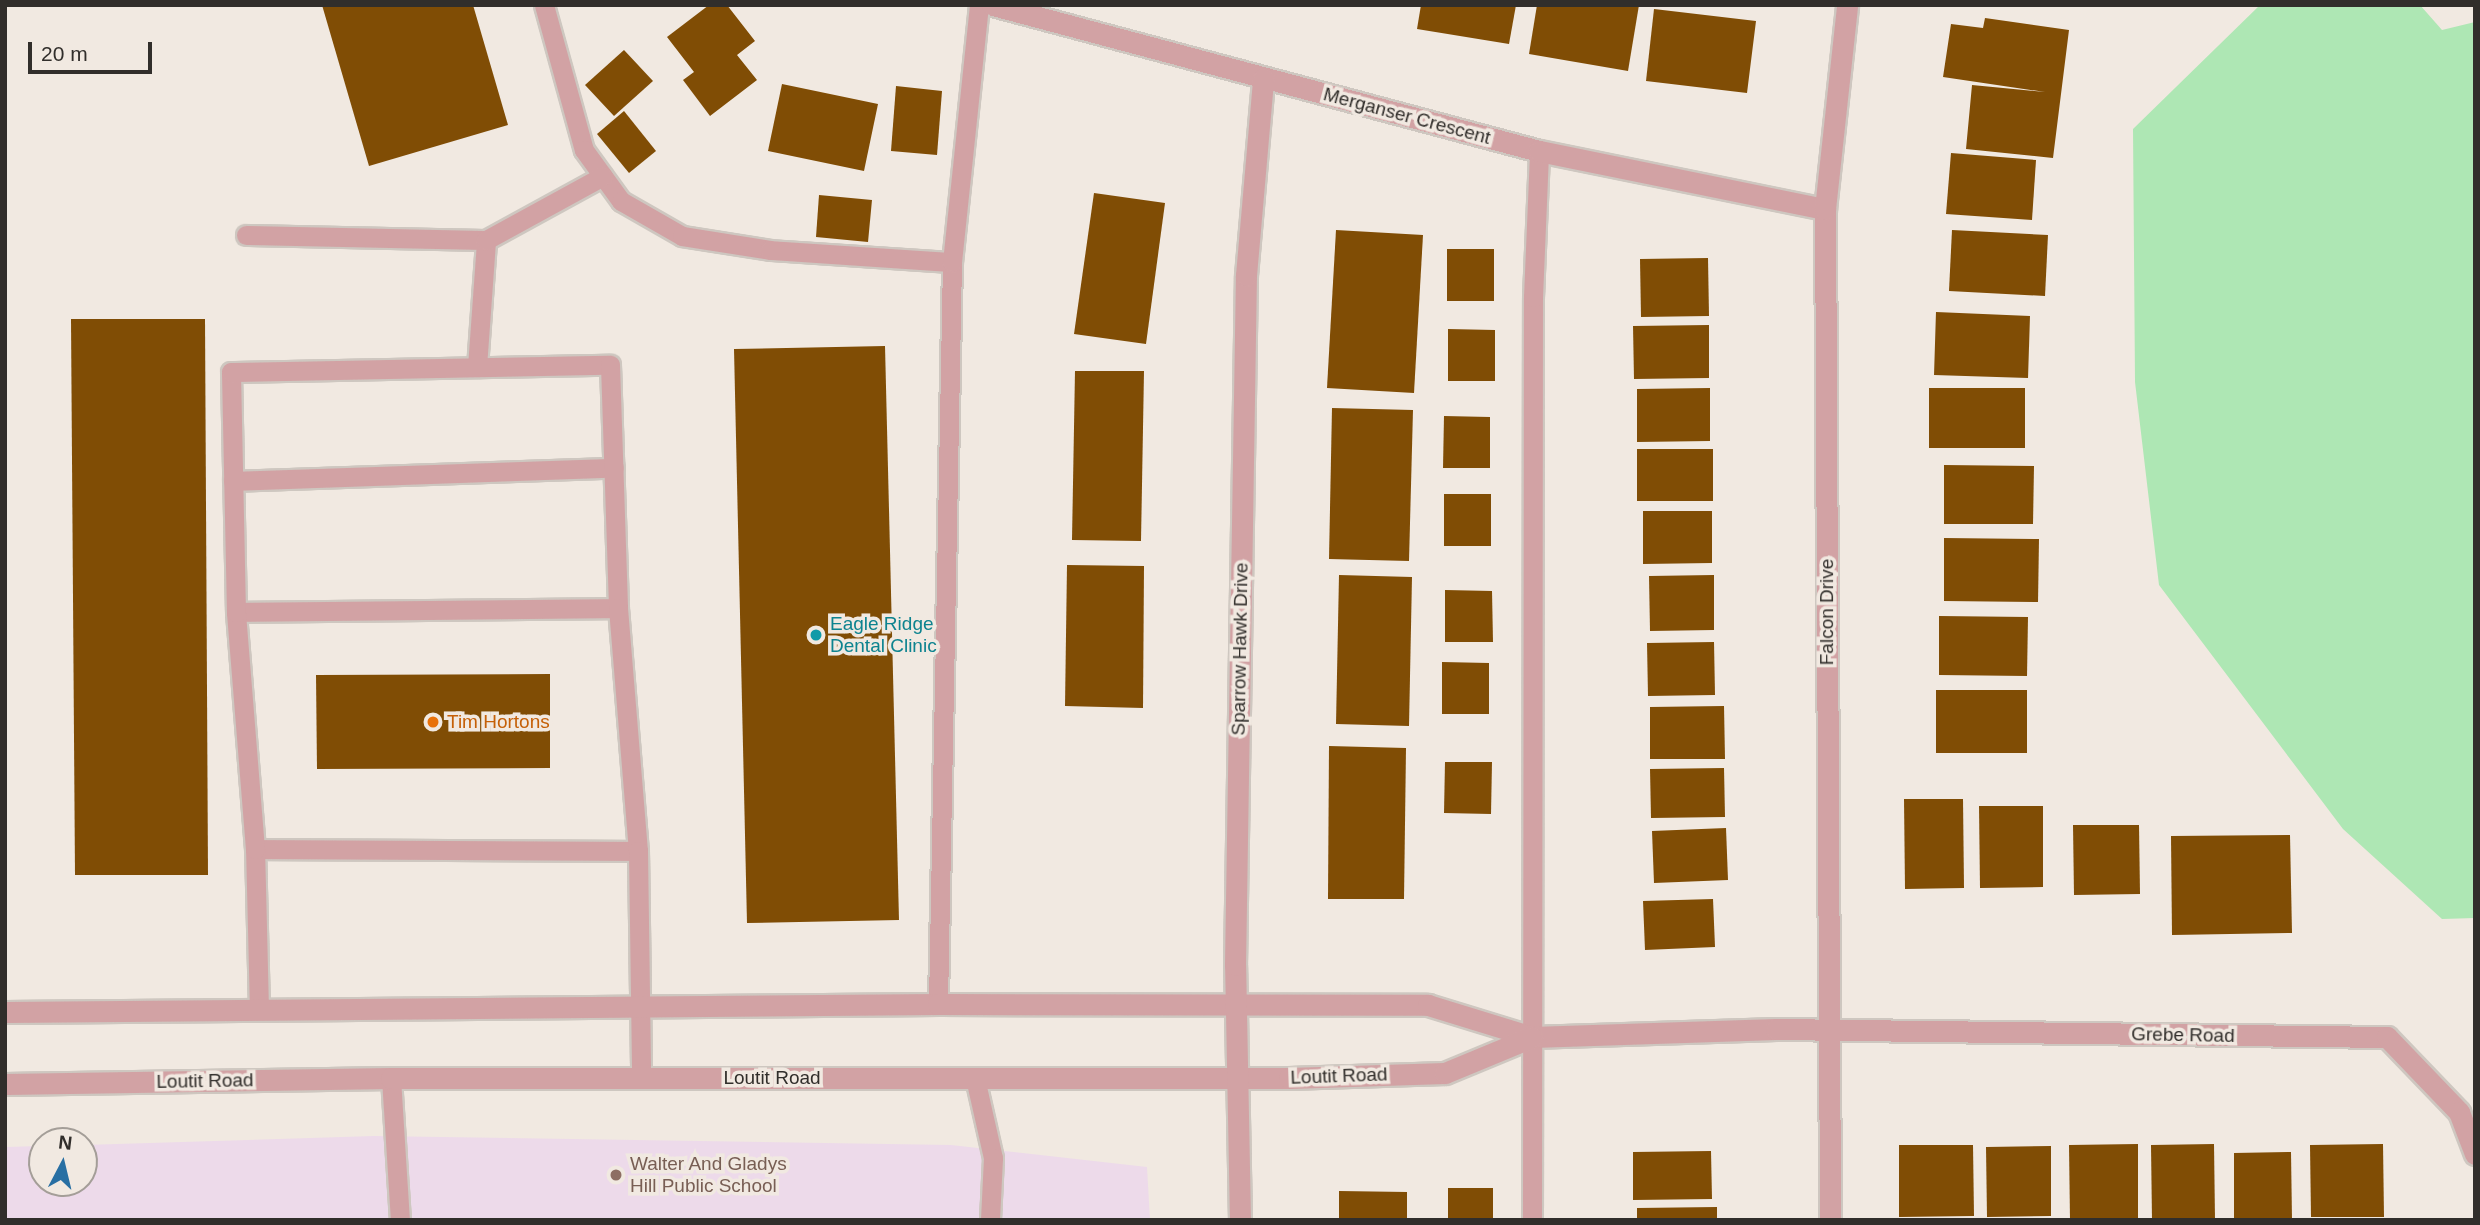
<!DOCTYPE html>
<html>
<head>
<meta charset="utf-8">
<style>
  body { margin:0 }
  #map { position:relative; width:2480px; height:1225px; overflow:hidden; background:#f1e9e1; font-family:Arial,sans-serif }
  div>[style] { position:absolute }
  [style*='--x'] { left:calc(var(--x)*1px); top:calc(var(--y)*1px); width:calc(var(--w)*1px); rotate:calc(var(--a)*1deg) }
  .education>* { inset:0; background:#eddaea }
  .green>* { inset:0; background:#aee7b4 }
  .building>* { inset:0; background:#804d05 }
  .roads { filter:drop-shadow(2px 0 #cec7c0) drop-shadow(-2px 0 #cec7c0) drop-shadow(0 2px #cec7c0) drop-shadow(0 -2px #cec7c0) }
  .lane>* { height:19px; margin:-9.5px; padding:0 9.5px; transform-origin:9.5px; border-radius:9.5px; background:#d2a2a4 }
  .street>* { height:21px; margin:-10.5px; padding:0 10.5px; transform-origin:10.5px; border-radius:10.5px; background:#d2a2a4 }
  .dots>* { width:19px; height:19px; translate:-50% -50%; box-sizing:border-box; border:4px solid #f1e9e1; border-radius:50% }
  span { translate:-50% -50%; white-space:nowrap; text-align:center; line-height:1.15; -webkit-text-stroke:7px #f1e9e1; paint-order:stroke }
  .street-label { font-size:19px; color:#312e2b }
  .culture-label { font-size:19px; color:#0d838f }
  .left { translate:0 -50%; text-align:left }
  .food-label { font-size:19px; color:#c56008 }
  .education-label { font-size:19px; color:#785e54 }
  .frame { position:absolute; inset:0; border:7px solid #312e2b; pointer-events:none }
  .north { position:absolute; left:28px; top:1127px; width:70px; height:70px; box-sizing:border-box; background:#f1e9e1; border:2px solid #a49e98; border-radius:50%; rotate:7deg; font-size:19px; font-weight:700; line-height:28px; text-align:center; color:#312e2b }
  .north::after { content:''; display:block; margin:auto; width:24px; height:32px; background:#286fa3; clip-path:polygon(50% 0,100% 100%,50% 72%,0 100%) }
  .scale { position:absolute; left:28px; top:42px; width:124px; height:32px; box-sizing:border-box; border:4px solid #312e2b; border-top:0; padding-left:9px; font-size:21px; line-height:24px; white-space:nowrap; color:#312e2b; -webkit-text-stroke:5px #f1e9e1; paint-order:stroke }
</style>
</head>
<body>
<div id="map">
  <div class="education">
    <div style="clip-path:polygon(374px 1136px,951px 1145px,1147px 1167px,1150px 1220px,5px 1220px,5px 1147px,42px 1146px,42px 1183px,84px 1183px,84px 1145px)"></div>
  </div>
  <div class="green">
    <div style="clip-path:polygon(2260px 5px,2420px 5px,2442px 30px,2475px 22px,2475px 918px,2442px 919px,2343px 829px,2159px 585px,2135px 382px,2133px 129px)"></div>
  </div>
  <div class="building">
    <div style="clip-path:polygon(322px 5px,473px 5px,508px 125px,369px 166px)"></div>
    <div style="clip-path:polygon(709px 5px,727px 5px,755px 41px,737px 55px,757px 80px,710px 116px,683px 80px,694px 72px,667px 37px)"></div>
    <div style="clip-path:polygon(1421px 5px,1516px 5px,1509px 44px,1417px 29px)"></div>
    <div style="clip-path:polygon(1537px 5px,1639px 5px,1628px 71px,1529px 54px)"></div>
    <div style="clip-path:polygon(1654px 9px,1756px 21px,1747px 93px,1646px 81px)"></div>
    <div style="clip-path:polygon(1985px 18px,2069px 30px,2053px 158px,1966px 149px,1972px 85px,2045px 92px,1943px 77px,1951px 24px,1983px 28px)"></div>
    <div style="clip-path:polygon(624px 50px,653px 81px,614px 116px,585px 85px)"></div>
    <div style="clip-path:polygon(782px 84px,878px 104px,864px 171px,768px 151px)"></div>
    <div style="clip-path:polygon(896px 86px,942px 91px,937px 155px,891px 151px)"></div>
    <div style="clip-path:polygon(624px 111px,656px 151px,629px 173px,597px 134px)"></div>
    <div style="clip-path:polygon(1951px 153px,2036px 160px,2032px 220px,1946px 214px)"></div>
    <div style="clip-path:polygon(1094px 193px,1165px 203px,1146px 344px,1074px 334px)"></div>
    <div style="clip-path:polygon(819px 195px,872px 200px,868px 242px,816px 237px)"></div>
    <div style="clip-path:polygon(1336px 230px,1423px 235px,1414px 393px,1327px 388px)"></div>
    <div style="clip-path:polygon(1952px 230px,2048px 235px,2045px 296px,1949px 291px)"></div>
    <div style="clip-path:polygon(1447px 249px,1494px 249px,1494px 301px,1447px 301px)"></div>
    <div style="clip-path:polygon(1708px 258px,1709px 316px,1641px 317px,1640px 259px)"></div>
    <div style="clip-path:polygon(1936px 312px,2030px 316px,2028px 378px,1934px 375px)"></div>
    <div style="clip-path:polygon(71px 319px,205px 319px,208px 875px,75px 875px)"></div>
    <div style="clip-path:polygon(1709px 325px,1709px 378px,1634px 379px,1633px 326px)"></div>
    <div style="clip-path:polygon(1448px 329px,1495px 330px,1495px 381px,1448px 381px)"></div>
    <div style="clip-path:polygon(885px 346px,899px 920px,747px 923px,734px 349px)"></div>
    <div style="clip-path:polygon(1075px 371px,1144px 371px,1141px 541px,1072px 540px)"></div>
    <div style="clip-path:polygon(1710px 388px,1710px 441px,1637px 442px,1637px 389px)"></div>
    <div style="clip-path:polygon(1929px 388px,2025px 388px,2025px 448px,1929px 448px)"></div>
    <div style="clip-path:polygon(1332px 408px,1413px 410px,1409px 561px,1329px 559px)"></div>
    <div style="clip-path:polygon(1444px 416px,1490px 417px,1490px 468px,1443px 468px)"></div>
    <div style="clip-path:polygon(1637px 449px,1713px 449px,1713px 501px,1637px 501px)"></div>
    <div style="clip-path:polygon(1944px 465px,2034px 466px,2033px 524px,1944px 524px)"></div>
    <div style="clip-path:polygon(1444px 494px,1491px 494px,1491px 546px,1444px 546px)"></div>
    <div style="clip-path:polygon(1643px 511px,1712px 511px,1712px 563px,1643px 564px)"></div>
    <div style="clip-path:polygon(1944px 538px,2039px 539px,2038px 602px,1944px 601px)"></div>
    <div style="clip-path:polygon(1067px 565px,1144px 566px,1143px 708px,1065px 706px)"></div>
    <div style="clip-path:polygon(1339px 575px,1412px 577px,1409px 726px,1336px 724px)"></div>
    <div style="clip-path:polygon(1714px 575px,1714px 630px,1650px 631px,1649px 576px)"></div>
    <div style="clip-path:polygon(1445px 590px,1492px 591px,1493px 642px,1445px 642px)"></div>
    <div style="clip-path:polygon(1939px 616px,2028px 617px,2027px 676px,1939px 675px)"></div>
    <div style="clip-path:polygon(1714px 642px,1715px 695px,1648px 696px,1647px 643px)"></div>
    <div style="clip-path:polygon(1442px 662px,1489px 663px,1489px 714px,1442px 714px)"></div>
    <div style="clip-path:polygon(550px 674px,550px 768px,317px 769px,316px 675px)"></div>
    <div style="clip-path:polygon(1936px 690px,2027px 690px,2027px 753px,1936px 753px)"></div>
    <div style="clip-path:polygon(1724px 706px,1725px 759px,1650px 759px,1650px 707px)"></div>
    <div style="clip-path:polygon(1329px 746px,1406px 748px,1404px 899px,1328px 899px)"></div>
    <div style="clip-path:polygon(1445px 762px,1492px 762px,1491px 814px,1444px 813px)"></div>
    <div style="clip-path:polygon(1724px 768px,1725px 817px,1651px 818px,1650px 769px)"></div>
    <div style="clip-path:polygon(1904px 799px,1963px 799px,1964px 888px,1905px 889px)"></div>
    <div style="clip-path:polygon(1979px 806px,2043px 806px,2043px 887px,1980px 888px)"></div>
    <div style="clip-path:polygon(2073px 825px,2139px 825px,2140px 894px,2074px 895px)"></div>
    <div style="clip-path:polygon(1726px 828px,1728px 880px,1654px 883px,1652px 831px)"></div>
    <div style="clip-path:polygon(2290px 835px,2292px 933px,2172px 935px,2171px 836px)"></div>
    <div style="clip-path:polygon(1713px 899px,1715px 947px,1645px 950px,1643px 901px)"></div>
    <div style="clip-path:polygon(2138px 1144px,2138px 1220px,2070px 1220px,2069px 1145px)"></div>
    <div style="clip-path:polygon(2214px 1144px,2215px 1220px,2152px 1220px,2151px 1145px)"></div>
    <div style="clip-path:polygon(2383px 1144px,2384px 1217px,2311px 1217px,2310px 1145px)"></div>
    <div style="clip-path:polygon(1899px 1145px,1973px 1145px,1974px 1216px,1899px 1217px)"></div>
    <div style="clip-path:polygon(2051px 1146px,2051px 1216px,1987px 1217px,1986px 1147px)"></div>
    <div style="clip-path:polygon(1711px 1151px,1712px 1199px,1633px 1200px,1633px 1152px)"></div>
    <div style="clip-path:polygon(2291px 1152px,2292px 1220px,2234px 1220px,2234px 1153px)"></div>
    <div style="clip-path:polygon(1448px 1188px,1493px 1188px,1493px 1220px,1448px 1220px)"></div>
    <div style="clip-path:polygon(1339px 1191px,1407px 1192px,1407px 1220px,1339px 1220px)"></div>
    <div style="clip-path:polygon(1717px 1207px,1717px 1220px,1637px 1220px,1637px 1208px)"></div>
  </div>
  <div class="roads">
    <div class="lane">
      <div style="--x:544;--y:5;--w:150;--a:74.6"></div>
      <div style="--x:584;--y:150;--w:63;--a:54"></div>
      <div style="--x:621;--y:201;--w:70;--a:29.8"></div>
      <div style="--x:682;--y:236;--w:89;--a:9"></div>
      <div style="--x:770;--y:250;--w:182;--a:3.8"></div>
      <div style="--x:246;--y:235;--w:240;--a:1.2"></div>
      <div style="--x:477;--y:367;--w:127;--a:-85.9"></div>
      <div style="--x:486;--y:240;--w:133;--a:-28.7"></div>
      <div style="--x:233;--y:481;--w:381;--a:-2"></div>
      <div style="--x:236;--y:612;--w:382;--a:-0.6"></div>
      <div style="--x:255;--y:849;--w:383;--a:0.3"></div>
      <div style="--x:938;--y:1004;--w:742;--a:-88.92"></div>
      <div style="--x:952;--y:262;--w:258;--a:-84"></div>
      <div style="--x:259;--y:1010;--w:161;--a:-91.4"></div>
      <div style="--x:255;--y:849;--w:238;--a:-94.6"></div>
      <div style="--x:236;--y:612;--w:240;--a:-91.2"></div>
      <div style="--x:231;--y:372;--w:379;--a:-1.1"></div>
      <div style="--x:610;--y:365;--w:243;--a:88.1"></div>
      <div style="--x:618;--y:608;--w:244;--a:85.3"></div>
      <div style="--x:638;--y:851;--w:227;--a:89.2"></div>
      <div style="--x:391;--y:1078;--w:142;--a:86.4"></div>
      <div style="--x:975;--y:1078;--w:82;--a:77.3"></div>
      <div style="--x:993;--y:1158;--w:62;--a:92.8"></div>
      <div style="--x:1532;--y:1220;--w:923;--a:-89.94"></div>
      <div style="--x:1533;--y:297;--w:146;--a:-87.6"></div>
    </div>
    <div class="street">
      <div style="--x:993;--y:5;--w:565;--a:14.97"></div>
      <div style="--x:1539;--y:151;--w:292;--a:11.5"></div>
      <div style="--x:5;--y:1012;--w:933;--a:-0.49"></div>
      <div style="--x:938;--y:1004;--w:490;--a:0.1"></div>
      <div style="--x:1428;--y:1005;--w:109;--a:17.1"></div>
      <div style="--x:1532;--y:1037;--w:244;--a:-1.9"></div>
      <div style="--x:1776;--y:1029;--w:611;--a:0.75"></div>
      <div style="--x:2387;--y:1037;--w:104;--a:46.2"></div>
      <div style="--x:2459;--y:1112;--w:45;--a:69.1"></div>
      <div style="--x:5;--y:1084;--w:386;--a:-0.9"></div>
      <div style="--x:391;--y:1078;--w:898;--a:0"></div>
      <div style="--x:1289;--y:1078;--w:156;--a:-1.8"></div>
      <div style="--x:1445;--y:1073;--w:94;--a:-22.5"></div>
      <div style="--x:1240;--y:1220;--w:255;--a:-91.1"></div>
      <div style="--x:1235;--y:965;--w:690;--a:-89.09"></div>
      <div style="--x:1246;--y:275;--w:197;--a:-85"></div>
      <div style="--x:1830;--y:1220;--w:1011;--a:-90.28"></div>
      <div style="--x:1825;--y:209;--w:205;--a:-83.8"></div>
    </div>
  </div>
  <div class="dots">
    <div style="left:816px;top:635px;background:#0f9aa8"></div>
    <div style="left:433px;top:722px;background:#e8710a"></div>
    <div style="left:616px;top:1175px;background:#8d6e63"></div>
  </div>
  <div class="street-label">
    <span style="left:1407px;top:116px;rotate:15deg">Merganser Crescent</span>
    <span style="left:1827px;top:612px;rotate:-90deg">Falcon Drive</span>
    <span style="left:1240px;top:649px;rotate:-89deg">Sparrow Hawk Drive</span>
    <span style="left:2183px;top:1035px;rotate:1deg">Grebe Road</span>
    <span style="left:1339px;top:1076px;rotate:-2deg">Loutit Road</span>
    <span style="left:772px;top:1078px">Loutit Road</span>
    <span style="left:205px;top:1081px;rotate:-1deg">Loutit Road</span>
  </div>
  <div class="culture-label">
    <span class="left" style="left:830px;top:635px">Eagle Ridge<br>Dental Clinic</span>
  </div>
  <div class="food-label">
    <span class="left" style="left:447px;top:722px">Tim Hortons</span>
  </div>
  <div class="education-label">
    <span class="left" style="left:630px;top:1175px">Walter And Gladys<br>Hill Public School</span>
  </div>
  <div class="frame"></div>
  <div class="north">N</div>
  <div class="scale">20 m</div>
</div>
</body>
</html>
